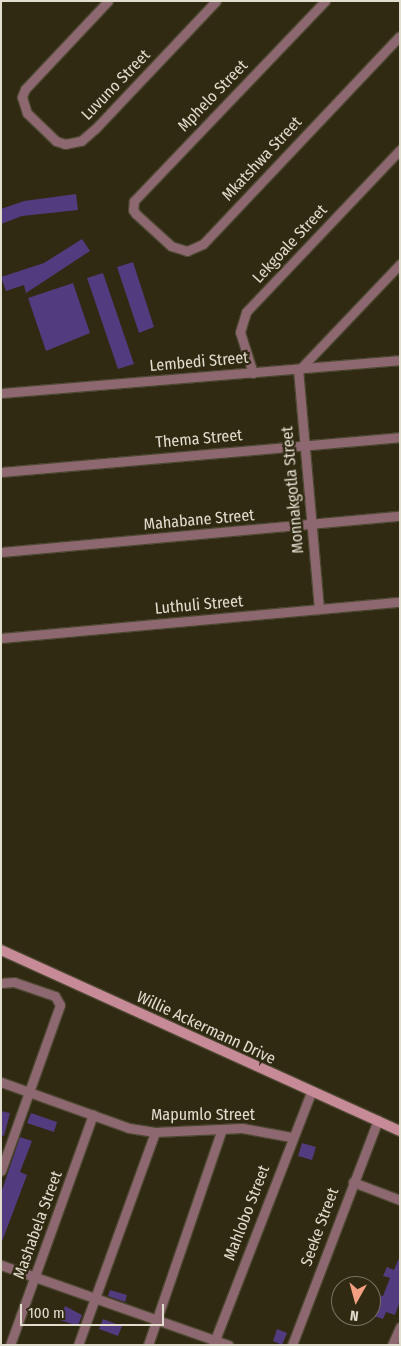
<!DOCTYPE html>
<html>
<head>
<meta charset="utf-8">
<style>
  body { margin:0 }
  #map { position:relative; width:401px; height:1346px; overflow:hidden; background:#302a12; font-family:"Fira Sans Condensed",sans-serif }
  div>[style] { position:absolute }
  [style*='--x'] { left:calc(var(--x)*1px); top:calc(var(--y)*1px); width:calc(var(--w)*1px); rotate:calc(var(--a)*1deg) }
  .building>* { inset:0; background:#523b7e }
  .roads { filter:drop-shadow(1px 0 #4c4730) drop-shadow(-1px 0 #4c4730) drop-shadow(0 1px #4c4730) drop-shadow(0 -1px #4c4730) }
  .street>* { height:9px; margin:-4.5px; padding:0 4.5px; transform-origin:4.5px; border-radius:4.5px; background:#8e6870 }
  .secondary>* { height:10px; margin:-5px; padding:0 5px; transform-origin:5px; border-radius:5px; background:#c78b97 }
  span { translate:-50% -50%; white-space:nowrap; text-align:center; line-height:1.15; -webkit-text-stroke:4.5px #302a12; paint-order:stroke }
  .street-label { font-size:16px; color:#e1ddcf }
  .frame { position:absolute; inset:0; border:2px solid #e1ddcf; pointer-events:none }
  .north { position:absolute; left:331px; top:1276px; width:50px; height:50px; box-sizing:border-box; background:#302a12; border:1px solid #77725e; border-radius:50%; rotate:187deg; font-size:14px; font-weight:700; line-height:20px; text-align:center; color:#e1ddcf }
  .north::after { content:''; display:block; margin:auto; width:18px; height:22px; background:#f3a082; clip-path:polygon(50% 0,100% 100%,50% 72%,0 100%) }
  .scale { position:absolute; left:20px; top:1304px; width:144px; height:22px; box-sizing:border-box; border:2px solid #e1ddcf; border-top:0; padding-left:6px; font-size:15px; line-height:18px; white-space:nowrap; color:#e1ddcf; -webkit-text-stroke:4px #302a12; paint-order:stroke }
</style>
</head>
<body>
<div id="map">
  <div class="building">
    <div style="clip-path:polygon(76px 194px,78px 210px,22px 216px,1px 224px,1px 209px,24px 201px)"></div>
    <div style="clip-path:polygon(82px 239px,90px 251px,26px 293px,24px 285px,6px 291px,1px 277px,44px 263px)"></div>
    <div style="clip-path:polygon(133px 262px,154px 327px,139px 333px,117px 267px)"></div>
    <div style="clip-path:polygon(103px 273px,134px 364px,118px 369px,87px 278px)"></div>
    <div style="clip-path:polygon(73px 283px,90px 333px,46px 351px,28px 298px)"></div>
    <div style="clip-path:polygon(1px 1111px,10px 1113px,4px 1136px,1px 1135px)"></div>
    <div style="clip-path:polygon(31px 1113px,57px 1122px,54px 1132px,27px 1123px)"></div>
    <div style="clip-path:polygon(20px 1137px,32px 1141px,20px 1172px,27px 1175px,1px 1244px,1px 1193px)"></div>
    <div style="clip-path:polygon(302px 1143px,316px 1147px,312px 1160px,298px 1156px)"></div>
    <div style="clip-path:polygon(400px 1256px,400px 1301px,395px 1315px,386px 1312px,383px 1319px,371px 1315px,373px 1301px,377px 1302px,379px 1295px,383px 1296px,390px 1278px,383px 1276px,387px 1267px,394px 1270px)"></div>
    <div style="clip-path:polygon(110px 1290px,127px 1295px,125px 1302px,108px 1296px)"></div>
    <div style="clip-path:polygon(65px 1306px,82px 1315px,78px 1326px,60px 1320px)"></div>
    <div style="clip-path:polygon(103px 1319px,122px 1326px,118px 1336px,99px 1329px)"></div>
    <div style="clip-path:polygon(277px 1329px,287px 1333px,282px 1345px,273px 1341px)"></div>
  </div>
  <div class="roads">
    <div class="street">
      <div style="--x:108;--y:1;--w:121;--a:133.3"></div>
      <div style="--x:25;--y:89;--w:9;--a:111"></div>
      <div style="--x:22;--y:97;--w:17;--a:73"></div>
      <div style="--x:27;--y:113;--w:40;--a:44"></div>
      <div style="--x:56;--y:141;--w:9;--a:18"></div>
      <div style="--x:65;--y:144;--w:16;--a:-11"></div>
      <div style="--x:81;--y:141;--w:18;--a:-41"></div>
      <div style="--x:95;--y:129;--w:176;--a:-46.6"></div>
      <div style="--x:325;--y:1;--w:277;--a:133.7"></div>
      <div style="--x:134;--y:201;--w:9;--a:96"></div>
      <div style="--x:133;--y:210;--w:5;--a:53"></div>
      <div style="--x:136;--y:214;--w:47;--a:42.4"></div>
      <div style="--x:171;--y:246;--w:17;--a:17"></div>
      <div style="--x:187;--y:251;--w:17;--a:-24"></div>
      <div style="--x:203;--y:244;--w:286;--a:-46.6"></div>
      <div style="--x:298;--y:369;--w:241;--a:85"></div>
      <div style="--x:300;--y:369;--w:145;--a:-46.4"></div>
      <div style="--x:253;--y:373;--w:43;--a:-107.6"></div>
      <div style="--x:240;--y:332;--w:21;--a:-73"></div>
      <div style="--x:246;--y:312;--w:224;--a:-46.5"></div>
      <div style="--x:1;--y:393;--w:400;--a:-4.7"></div>
      <div style="--x:1;--y:472;--w:401;--a:-5"></div>
      <div style="--x:1;--y:552;--w:401;--a:-5.2"></div>
      <div style="--x:1;--y:638;--w:401;--a:-5.2"></div>
      <div style="--x:1;--y:983;--w:13;--a:-4"></div>
      <div style="--x:14;--y:982;--w:43;--a:18.9"></div>
      <div style="--x:55;--y:996;--w:10;--a:61"></div>
      <div style="--x:60;--y:1005;--w:176;--a:109.6"></div>
      <div style="--x:1;--y:1082;--w:136;--a:19.8"></div>
      <div style="--x:129;--y:1128;--w:26;--a:9"></div>
      <div style="--x:155;--y:1132;--w:87;--a:-2.6"></div>
      <div style="--x:242;--y:1128;--w:50;--a:10.4"></div>
      <div style="--x:353;--y:1182;--w:50;--a:21"></div>
      <div style="--x:1;--y:1265;--w:241;--a:19.4"></div>
      <div style="--x:10;--y:1345;--w:245;--a:-70.2"></div>
      <div style="--x:78;--y:1345;--w:226;--a:-70.1"></div>
      <div style="--x:148;--y:1345;--w:228;--a:-71.1"></div>
      <div style="--x:213;--y:1345;--w:271;--a:-68.8"></div>
      <div style="--x:292;--y:1345;--w:241;--a:-69.1"></div>
      <div style="--x:392;--y:1345;--w:20;--a:-66"></div>
    </div>
    <div class="secondary">
      <div style="--x:1;--y:950;--w:438;--a:24.4"></div>
    </div>
  </div>
  <div class="street-label">
    <span style="left:116px;top:85px;rotate:-46deg">Luvuno Street</span>
    <span style="left:213px;top:96px;rotate:-46deg">Mphelo Street</span>
    <span style="left:262px;top:159px;rotate:-47deg">Mkatshwa Street</span>
    <span style="left:290px;top:244px;rotate:-47deg">Lekgoale Street</span>
    <span style="left:199px;top:362px;rotate:-5deg">Lembedi Street</span>
    <span style="left:199px;top:439px;rotate:-5deg">Thema Street</span>
    <span style="left:293px;top:490px;rotate:-95deg">Monnakgotla Street</span>
    <span style="left:199px;top:520px;rotate:-5deg">Mahabane Street</span>
    <span style="left:199px;top:605px;rotate:-5deg">Luthuli Street</span>
    <span style="left:206px;top:1028px;rotate:25deg">Willie Ackermann Drive</span>
    <span style="left:203px;top:1115px">Mapumlo Street</span>
    <span style="left:247px;top:1213px;rotate:-69deg">Mahlobo Street</span>
    <span style="left:38px;top:1225px;rotate:-70deg">Mashabela Street</span>
    <span style="left:320px;top:1227px;rotate:-70deg">Seeke Street</span>
  </div>
  <div class="frame"></div>
  <div class="north">N</div>
  <div class="scale">100 m</div>
</div>
</body>
</html>
